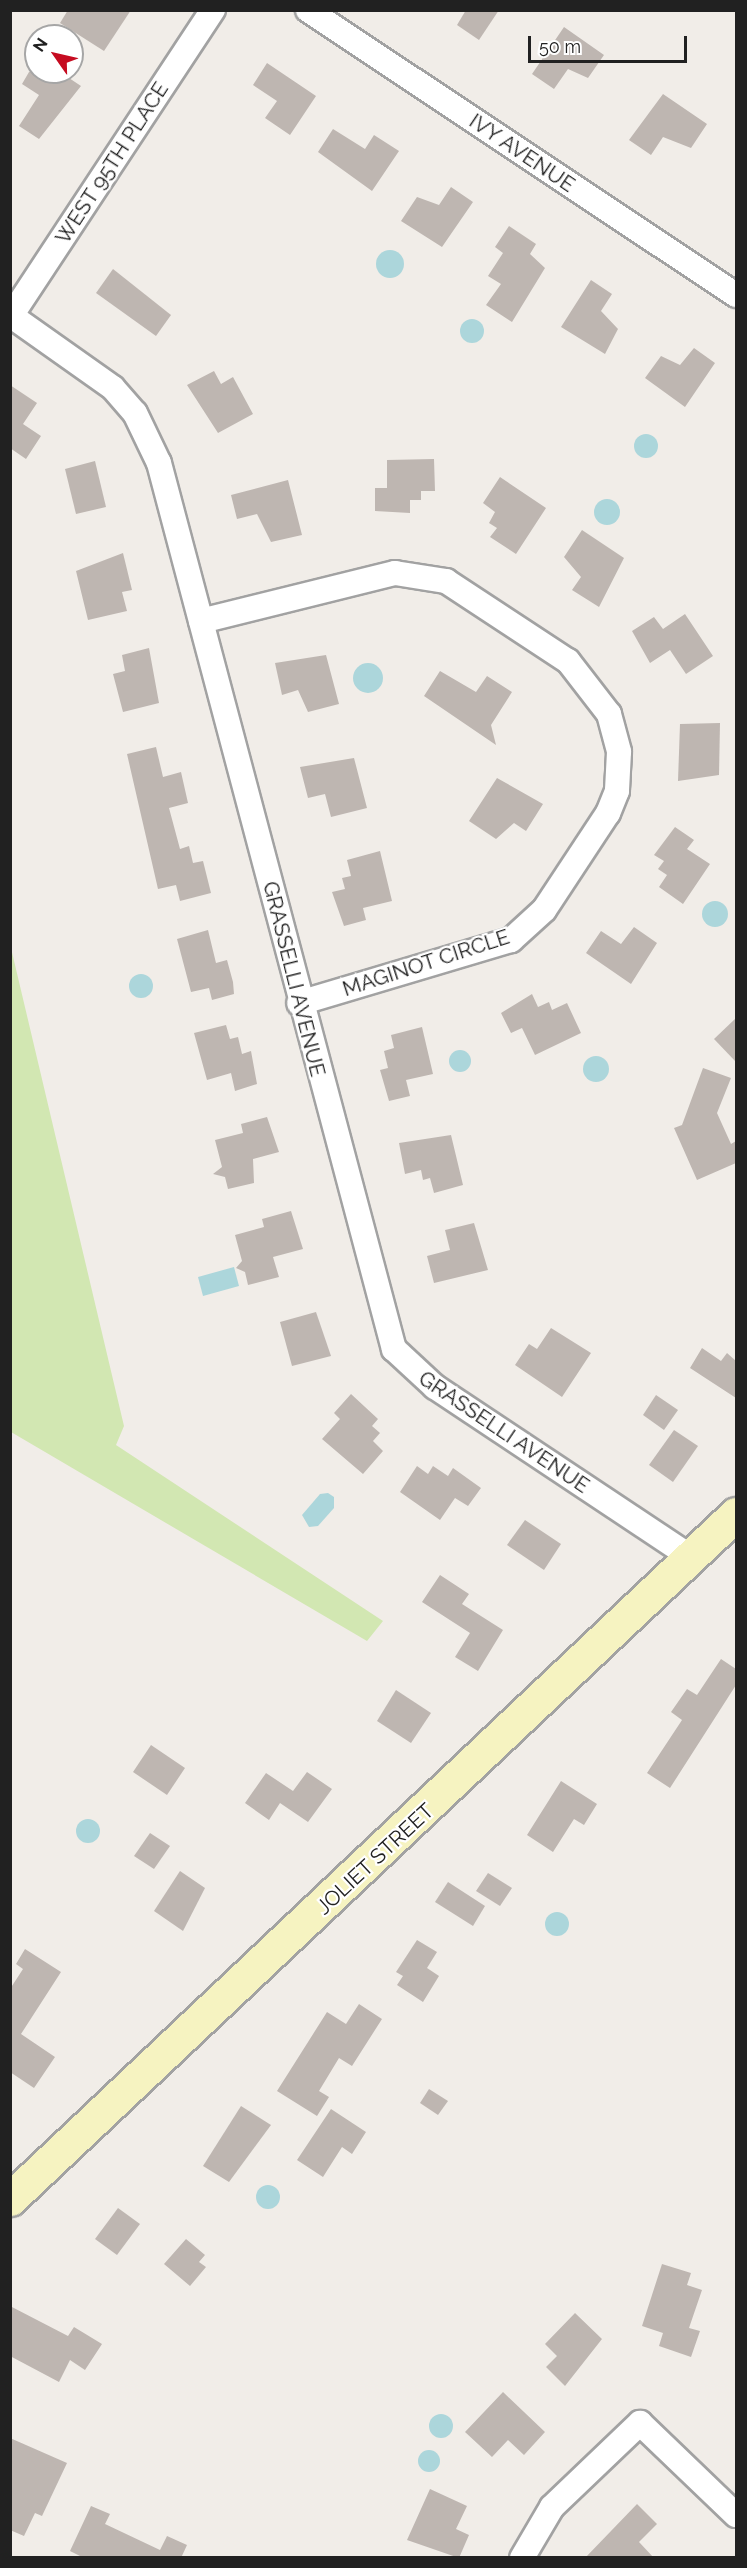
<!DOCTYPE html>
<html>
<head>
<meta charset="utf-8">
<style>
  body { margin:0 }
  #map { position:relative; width:747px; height:2568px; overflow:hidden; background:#f1ede8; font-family:Raleway,sans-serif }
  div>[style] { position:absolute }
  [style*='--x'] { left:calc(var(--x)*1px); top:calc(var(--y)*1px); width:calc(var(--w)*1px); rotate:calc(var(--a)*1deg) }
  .grass>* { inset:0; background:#d2e7b2 }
  .water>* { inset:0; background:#acd6db }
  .round { border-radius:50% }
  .building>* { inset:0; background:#beb6b1 }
  .roads { filter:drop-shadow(2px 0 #a2a2a2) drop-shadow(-2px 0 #a2a2a2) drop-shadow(0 2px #a2a2a2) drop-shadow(0 -2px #a2a2a2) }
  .street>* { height:24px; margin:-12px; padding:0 12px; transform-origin:12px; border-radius:12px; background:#fff }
  .secondary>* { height:33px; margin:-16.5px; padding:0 16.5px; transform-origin:16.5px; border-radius:16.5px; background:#f6f3c1 }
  span { translate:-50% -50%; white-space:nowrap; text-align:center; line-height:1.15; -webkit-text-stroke:4.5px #fff; paint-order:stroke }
  .street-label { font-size:21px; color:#212121 }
  .frame { position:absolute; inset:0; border:12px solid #212121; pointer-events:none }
  .north { position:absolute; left:24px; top:24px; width:60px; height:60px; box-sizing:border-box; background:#fff; border:2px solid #a6a6a6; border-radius:50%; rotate:304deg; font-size:16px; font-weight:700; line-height:24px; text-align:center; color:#212121 }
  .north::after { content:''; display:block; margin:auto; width:21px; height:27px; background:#c60c21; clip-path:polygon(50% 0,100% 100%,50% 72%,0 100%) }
  .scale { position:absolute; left:528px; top:36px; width:159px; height:27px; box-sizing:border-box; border:3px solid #212121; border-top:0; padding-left:8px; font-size:18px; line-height:21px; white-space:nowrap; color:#212121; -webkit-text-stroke:4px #fff; paint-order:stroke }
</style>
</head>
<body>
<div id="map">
  <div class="grass">
    <div style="clip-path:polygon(11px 948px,124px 1426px,116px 1445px,383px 1621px,367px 1641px,11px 1432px)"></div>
  </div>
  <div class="water">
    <div class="round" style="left:376px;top:250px;width:28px;height:28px"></div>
    <div class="round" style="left:460px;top:319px;width:24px;height:24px"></div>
    <div class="round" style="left:634px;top:434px;width:24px;height:24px"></div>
    <div class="round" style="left:594px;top:499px;width:26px;height:26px"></div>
    <div class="round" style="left:353px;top:663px;width:30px;height:30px"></div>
    <div class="round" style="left:702px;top:901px;width:26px;height:26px"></div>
    <div class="round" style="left:129px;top:974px;width:24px;height:24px"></div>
    <div class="round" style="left:449px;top:1050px;width:22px;height:22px"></div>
    <div class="round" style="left:583px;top:1056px;width:26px;height:26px"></div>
    <div style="clip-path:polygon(234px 1267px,239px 1286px,203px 1296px,198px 1277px)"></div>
    <div style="clip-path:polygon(328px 1493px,334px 1497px,334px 1508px,318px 1526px,309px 1527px,302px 1515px,320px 1494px)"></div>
    <div class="round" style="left:76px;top:1819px;width:24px;height:24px"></div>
    <div class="round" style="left:545px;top:1912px;width:24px;height:24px"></div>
    <div class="round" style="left:256px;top:2185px;width:24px;height:24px"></div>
    <div class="round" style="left:429px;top:2414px;width:24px;height:24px"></div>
    <div class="round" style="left:418px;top:2450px;width:22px;height:22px"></div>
  </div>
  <div class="building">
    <div style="clip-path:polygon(68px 10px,131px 10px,104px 51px,60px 23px)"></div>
    <div style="clip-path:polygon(466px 10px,499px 10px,479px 40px,457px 25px)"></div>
    <div style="clip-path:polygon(564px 27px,604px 55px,588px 78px,568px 69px,554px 89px,532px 74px)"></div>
    <div style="clip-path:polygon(267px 63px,316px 96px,290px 135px,265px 118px,277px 101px,253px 85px)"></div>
    <div style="clip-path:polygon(29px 72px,60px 72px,81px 86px,39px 139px,19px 126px,39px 95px,22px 84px)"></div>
    <div style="clip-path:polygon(663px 94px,707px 124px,691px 148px,663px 137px,651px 155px,629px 140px)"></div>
    <div style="clip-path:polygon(333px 129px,365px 149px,374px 135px,399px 151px,372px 191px,318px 152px)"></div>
    <div style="clip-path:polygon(451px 187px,473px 202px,442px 247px,401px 221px,417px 197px,439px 205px)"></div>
    <div style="clip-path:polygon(509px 226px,536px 244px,530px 254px,545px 268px,512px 322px,486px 305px,501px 284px,488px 276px,503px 253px,495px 247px)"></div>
    <div style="clip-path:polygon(113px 269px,171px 315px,156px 336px,96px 293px)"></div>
    <div style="clip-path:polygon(591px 280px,612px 294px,601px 311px,618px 329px,605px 354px,561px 327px)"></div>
    <div style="clip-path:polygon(694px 348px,715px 363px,685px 407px,645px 378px,661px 356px,680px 365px)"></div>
    <div style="clip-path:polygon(214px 371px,221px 384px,233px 377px,253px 414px,218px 433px,187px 385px)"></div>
    <div style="clip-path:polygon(10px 385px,37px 403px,23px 424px,41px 436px,26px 459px,10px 448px)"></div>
    <div style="clip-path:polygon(434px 459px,435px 491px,421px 491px,421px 500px,410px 500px,410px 513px,375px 511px,375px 488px,387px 488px,387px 460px)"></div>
    <div style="clip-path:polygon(95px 461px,106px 507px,76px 514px,65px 469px)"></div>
    <div style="clip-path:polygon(500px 477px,546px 508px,516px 554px,490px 537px,497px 528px,489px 523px,495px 512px,483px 503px)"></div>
    <div style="clip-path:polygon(288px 480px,302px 535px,271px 542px,257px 514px,237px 519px,231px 495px)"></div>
    <div style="clip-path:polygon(582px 530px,624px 558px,599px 607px,572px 590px,581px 577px,564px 557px)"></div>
    <div style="clip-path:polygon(123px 553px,132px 590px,122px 592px,127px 611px,88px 620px,76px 571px)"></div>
    <div style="clip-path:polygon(685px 614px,713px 656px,686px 674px,670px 650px,650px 663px,632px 631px,654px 617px,663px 629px)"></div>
    <div style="clip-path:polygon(149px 648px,159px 703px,123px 712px,113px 674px,125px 671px,122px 655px)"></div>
    <div style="clip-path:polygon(326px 655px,339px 704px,308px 712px,298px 690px,282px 695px,275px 663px)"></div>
    <div style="clip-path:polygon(440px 671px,476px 692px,487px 676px,512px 692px,491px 725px,496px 745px,424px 696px)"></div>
    <div style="clip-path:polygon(720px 723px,719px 775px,678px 781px,680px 724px)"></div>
    <div style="clip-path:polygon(156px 747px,163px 777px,181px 772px,188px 803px,169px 808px,180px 849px,189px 846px,193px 863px,203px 861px,211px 893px,180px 901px,176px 885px,158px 889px,127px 754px)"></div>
    <div style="clip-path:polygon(354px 758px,367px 808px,331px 817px,325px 794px,308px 798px,300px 767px)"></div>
    <div style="clip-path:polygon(497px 778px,543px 804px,526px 831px,514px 823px,496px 839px,469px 821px)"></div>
    <div style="clip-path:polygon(675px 827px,694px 840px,687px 849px,710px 864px,683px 904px,659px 887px,667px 875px,658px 869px,664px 861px,654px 855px)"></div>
    <div style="clip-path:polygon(380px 851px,392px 901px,363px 908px,366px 920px,344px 926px,332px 892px,345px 889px,342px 878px,351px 876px,347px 860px)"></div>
    <div style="clip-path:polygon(634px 927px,657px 943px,631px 984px,586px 953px,601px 931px,621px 944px)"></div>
    <div style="clip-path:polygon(208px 930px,216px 963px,227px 960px,233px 982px,234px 994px,212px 1000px,209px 988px,191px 992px,177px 939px)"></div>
    <div style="clip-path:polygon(532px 994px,538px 1007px,549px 1002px,552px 1010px,567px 1003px,581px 1033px,535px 1055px,522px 1028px,511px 1033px,501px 1013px)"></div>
    <div style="clip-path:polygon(736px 1018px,736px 1062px,714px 1039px)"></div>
    <div style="clip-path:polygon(226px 1025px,230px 1039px,238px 1037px,242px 1054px,251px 1051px,257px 1084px,235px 1091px,231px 1073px,207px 1080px,194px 1033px)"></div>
    <div style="clip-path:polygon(422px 1027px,433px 1074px,406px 1080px,410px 1096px,389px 1101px,380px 1070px,388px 1068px,384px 1051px,394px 1048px,391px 1035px)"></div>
    <div style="clip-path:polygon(703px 1068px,731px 1078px,717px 1113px,731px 1144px,736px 1141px,736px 1163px,697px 1180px,674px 1128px,682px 1125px)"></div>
    <div style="clip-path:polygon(267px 1117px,279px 1152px,253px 1159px,254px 1183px,228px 1189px,225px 1177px,213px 1174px,222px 1167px,215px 1140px,243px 1133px,241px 1124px)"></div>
    <div style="clip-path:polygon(451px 1135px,463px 1185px,434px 1193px,430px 1178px,423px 1180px,421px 1170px,405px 1174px,399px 1143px)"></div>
    <div style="clip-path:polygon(291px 1211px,303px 1249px,273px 1257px,279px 1277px,248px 1285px,245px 1272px,236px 1268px,242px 1261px,235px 1235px,264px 1227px,262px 1219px)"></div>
    <div style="clip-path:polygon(474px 1223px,488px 1270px,434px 1283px,427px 1256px,450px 1250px,445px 1230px)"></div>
    <div style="clip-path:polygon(316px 1312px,331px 1356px,292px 1366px,280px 1322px)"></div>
    <div style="clip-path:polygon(551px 1328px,591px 1353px,562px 1397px,515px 1365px,529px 1344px,537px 1349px)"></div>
    <div style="clip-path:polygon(702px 1348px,721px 1361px,727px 1353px,736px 1361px,736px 1398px,690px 1368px)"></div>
    <div style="clip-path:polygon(351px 1394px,378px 1419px,372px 1426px,380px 1433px,373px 1441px,383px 1451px,363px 1474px,322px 1439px,340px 1419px,334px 1413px)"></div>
    <div style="clip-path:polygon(656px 1395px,678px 1410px,664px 1430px,643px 1415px)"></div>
    <div style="clip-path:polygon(674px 1430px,698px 1446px,673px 1482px,649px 1465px)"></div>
    <div style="clip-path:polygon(417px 1466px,428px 1474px,433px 1466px,448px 1476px,453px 1468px,481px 1488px,468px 1506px,455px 1498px,440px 1520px,400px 1492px)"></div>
    <div style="clip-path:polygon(525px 1520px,561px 1544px,544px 1570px,507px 1545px)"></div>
    <div style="clip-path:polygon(440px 1575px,469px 1594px,462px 1604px,503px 1630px,478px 1671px,455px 1657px,470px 1633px,422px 1602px)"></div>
    <div style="clip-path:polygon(721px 1659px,736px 1669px,736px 1685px,670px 1788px,647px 1773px,682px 1720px,671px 1712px,687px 1689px,697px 1695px)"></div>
    <div style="clip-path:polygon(396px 1690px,431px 1713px,411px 1743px,377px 1721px)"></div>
    <div style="clip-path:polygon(151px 1745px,185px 1768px,167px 1795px,133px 1772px)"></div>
    <div style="clip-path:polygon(307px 1772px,332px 1789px,308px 1822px,280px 1803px,269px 1820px,245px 1803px,266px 1773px,293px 1791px)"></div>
    <div style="clip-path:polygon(561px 1781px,597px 1804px,584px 1825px,574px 1819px,553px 1852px,527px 1835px)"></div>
    <div style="clip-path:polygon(150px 1833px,170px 1846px,154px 1869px,134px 1856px)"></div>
    <div style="clip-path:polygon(180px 1871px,205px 1888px,183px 1931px,154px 1911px)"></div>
    <div style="clip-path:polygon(488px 1873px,512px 1888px,500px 1906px,476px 1891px)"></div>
    <div style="clip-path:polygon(448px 1882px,485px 1906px,473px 1926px,435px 1902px)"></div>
    <div style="clip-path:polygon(417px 1940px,437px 1952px,427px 1968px,439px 1976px,423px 2002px,397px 1985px,403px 1976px,396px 1972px)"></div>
    <div style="clip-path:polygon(25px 1949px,61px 1972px,21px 2034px,55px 2057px,34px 2088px,10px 2072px,10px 1989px,23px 1969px,16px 1964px)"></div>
    <div style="clip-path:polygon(359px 2004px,382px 2019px,352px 2066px,339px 2058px,319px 2091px,329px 2097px,317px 2116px,277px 2091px,327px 2012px,346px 2024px)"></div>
    <div style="clip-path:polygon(429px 2089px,448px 2101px,438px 2115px,420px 2103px)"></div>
    <div style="clip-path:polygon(241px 2106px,271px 2125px,229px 2182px,203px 2166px)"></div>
    <div style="clip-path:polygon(331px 2109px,366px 2132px,352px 2154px,342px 2147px,323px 2177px,297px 2160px)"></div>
    <div style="clip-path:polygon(118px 2208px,140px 2224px,117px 2255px,95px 2239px)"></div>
    <div style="clip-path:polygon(186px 2239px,205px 2255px,199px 2262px,206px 2267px,190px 2286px,164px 2264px)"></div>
    <div style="clip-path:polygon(662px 2264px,691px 2273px,687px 2285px,702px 2290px,689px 2328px,700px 2331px,691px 2357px,659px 2346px,663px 2333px,642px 2326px)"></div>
    <div style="clip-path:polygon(10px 2306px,68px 2336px,74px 2327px,102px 2344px,85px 2370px,70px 2360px,59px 2382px,10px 2356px)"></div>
    <div style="clip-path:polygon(575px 2313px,602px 2339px,565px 2386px,546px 2367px,557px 2356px,545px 2344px)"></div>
    <div style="clip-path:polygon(503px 2392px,545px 2432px,524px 2455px,508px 2440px,492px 2457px,465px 2432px)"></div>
    <div style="clip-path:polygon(10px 2438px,67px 2463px,42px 2516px,35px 2513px,24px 2536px,10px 2530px)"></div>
    <div style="clip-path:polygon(430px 2489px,467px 2506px,456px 2529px,469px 2535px,459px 2558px,407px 2540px)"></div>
    <div style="clip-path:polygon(637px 2504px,657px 2524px,639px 2542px,654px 2558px,585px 2558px)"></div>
    <div style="clip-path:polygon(91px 2506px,110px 2514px,105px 2524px,160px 2550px,167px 2536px,187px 2545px,181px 2558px,84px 2558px,70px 2551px)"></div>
  </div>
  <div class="roads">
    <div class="street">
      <div style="--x:308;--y:10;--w:514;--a:33.66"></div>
      <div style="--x:10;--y:315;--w:126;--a:35.3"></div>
      <div style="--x:113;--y:388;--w:33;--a:49"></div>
      <div style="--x:135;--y:413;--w:55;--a:64.4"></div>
      <div style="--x:159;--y:463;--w:917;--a:75.15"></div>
      <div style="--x:394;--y:1349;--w:56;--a:42.8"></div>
      <div style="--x:435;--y:1387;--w:309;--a:33.6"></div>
      <div style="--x:11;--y:316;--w:367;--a:-56.6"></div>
      <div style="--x:201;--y:621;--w:200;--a:-13.9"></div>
      <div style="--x:395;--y:573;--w:52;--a:8.9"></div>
      <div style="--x:446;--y:581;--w:146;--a:33.3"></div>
      <div style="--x:568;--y:661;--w:67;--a:52.3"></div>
      <div style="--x:609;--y:714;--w:39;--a:75"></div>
      <div style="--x:619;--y:752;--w:39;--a:93"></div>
      <div style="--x:617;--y:791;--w:24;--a:112"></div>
      <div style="--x:608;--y:813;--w:116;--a:123.4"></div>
      <div style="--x:544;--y:910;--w:45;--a:137.7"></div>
      <div style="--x:511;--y:940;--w:221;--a:163.4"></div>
      <div style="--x:522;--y:2558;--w:59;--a:-59.5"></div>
      <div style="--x:552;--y:2507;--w:122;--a:-43.7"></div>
      <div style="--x:640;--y:2423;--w:133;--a:43.8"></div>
    </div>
    <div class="secondary">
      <div style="--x:10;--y:2199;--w:998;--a:-43.34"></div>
    </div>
  </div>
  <div class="street-label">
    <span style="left:522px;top:153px;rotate:34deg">IVY AVENUE</span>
    <span style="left:112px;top:163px;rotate:-57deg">WEST 95TH PLACE</span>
    <span style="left:426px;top:963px;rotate:-18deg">MAGINOT CIRCLE</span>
    <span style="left:294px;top:979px;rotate:76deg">GRASSELLI AVENUE</span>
    <span style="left:504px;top:1432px;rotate:34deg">GRASSELLI AVENUE</span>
    <span style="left:375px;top:1859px;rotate:-43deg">JOLIET STREET</span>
  </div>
  <div class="frame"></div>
  <div class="north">N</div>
  <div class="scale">50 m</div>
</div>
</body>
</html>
